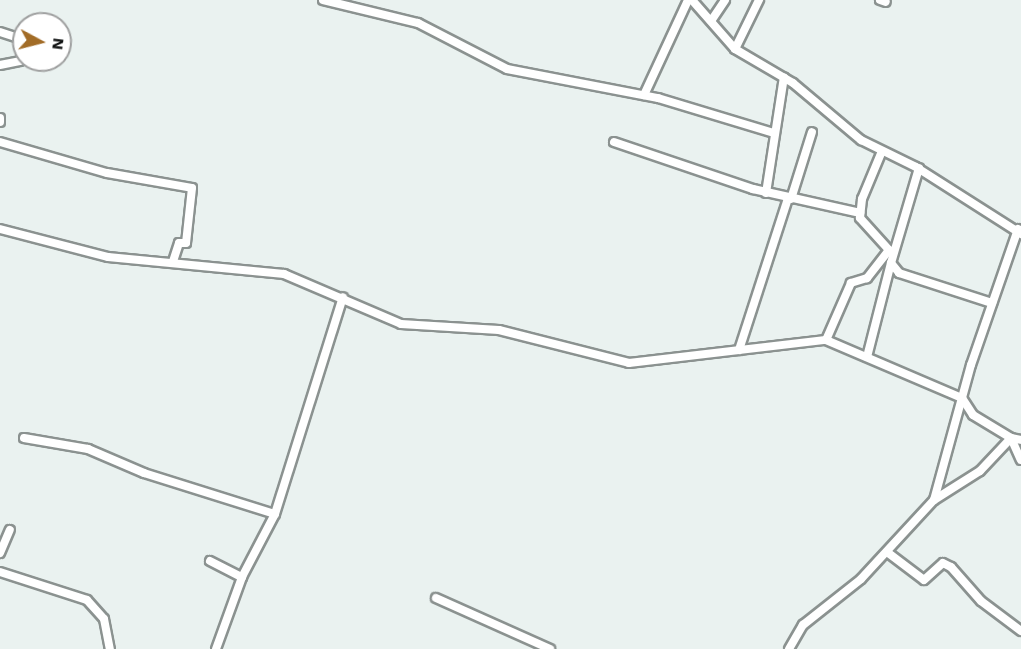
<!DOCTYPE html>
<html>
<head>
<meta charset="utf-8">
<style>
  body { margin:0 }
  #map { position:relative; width:1021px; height:649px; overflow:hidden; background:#eaf2f0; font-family:"Work Sans",sans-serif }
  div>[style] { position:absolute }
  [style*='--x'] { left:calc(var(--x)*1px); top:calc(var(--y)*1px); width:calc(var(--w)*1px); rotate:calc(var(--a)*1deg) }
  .roads { filter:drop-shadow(2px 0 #8b9290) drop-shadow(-2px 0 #8b9290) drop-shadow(0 2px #8b9290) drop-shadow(0 -2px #8b9290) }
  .street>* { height:8px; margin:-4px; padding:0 4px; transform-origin:4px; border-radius:4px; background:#fff }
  span { translate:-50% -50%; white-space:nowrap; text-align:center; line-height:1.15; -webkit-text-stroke:6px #fff; paint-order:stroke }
  .north { position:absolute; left:12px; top:12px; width:60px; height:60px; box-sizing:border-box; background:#fff; border:2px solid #9fa0a0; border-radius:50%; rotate:97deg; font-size:16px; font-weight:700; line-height:24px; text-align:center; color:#101212 }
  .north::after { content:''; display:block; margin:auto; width:21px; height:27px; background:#a26c27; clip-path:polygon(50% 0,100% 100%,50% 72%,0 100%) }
</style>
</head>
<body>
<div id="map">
  <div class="roads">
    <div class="street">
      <div style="--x:323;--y:0;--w:98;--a:13.6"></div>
      <div style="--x:418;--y:23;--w:100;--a:27.3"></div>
      <div style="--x:507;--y:69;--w:154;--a:10.9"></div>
      <div style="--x:658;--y:98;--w:121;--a:16.8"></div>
      <div style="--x:692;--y:0;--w:65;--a:48.7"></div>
      <div style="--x:735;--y:49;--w:67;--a:30.4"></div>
      <div style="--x:793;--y:83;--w:89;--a:40"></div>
      <div style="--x:861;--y:140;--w:61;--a:26.1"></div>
      <div style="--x:916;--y:167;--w:125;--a:32.5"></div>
      <div style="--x:880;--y:0;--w:6;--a:18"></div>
      <div style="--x:711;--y:21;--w:25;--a:-56"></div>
      <div style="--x:0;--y:32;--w:25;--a:18"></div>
      <div style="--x:735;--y:49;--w:55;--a:-63.9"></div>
      <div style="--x:0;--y:65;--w:20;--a:-11"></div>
      <div style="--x:20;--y:61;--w:13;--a:-72"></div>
      <div style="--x:644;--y:95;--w:105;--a:-65.1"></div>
      <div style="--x:0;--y:118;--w:4;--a:90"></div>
      <div style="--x:0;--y:142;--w:111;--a:16.2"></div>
      <div style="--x:107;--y:173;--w:86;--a:10"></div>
      <div style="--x:192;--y:188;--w:55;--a:96.2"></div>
      <div style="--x:186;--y:243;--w:7;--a:180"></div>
      <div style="--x:179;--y:243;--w:20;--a:108"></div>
      <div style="--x:614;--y:142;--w:147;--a:18.7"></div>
      <div style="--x:753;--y:189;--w:110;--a:12.6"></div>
      <div style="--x:882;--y:151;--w:52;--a:112.6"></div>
      <div style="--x:862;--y:199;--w:19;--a:96"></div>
      <div style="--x:860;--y:218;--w:43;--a:47.8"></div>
      <div style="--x:889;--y:250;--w:36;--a:128"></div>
      <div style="--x:867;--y:278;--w:17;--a:163"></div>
      <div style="--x:851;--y:283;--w:62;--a:113.7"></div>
      <div style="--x:826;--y:340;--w:148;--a:23.1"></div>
      <div style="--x:962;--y:398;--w:20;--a:57"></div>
      <div style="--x:973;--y:415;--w:44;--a:31.2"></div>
      <div style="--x:1011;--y:438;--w:24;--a:66"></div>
      <div style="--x:919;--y:168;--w:99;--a:106.4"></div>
      <div style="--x:891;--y:263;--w:13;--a:51"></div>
      <div style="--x:899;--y:273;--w:98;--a:17.9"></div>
      <div style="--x:766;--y:193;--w:117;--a:-81.2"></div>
      <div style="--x:791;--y:199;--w:70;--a:-72.6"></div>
      <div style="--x:0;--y:229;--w:112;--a:14.5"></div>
      <div style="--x:108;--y:257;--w:177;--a:5.5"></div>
      <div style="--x:284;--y:274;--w:127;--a:23.1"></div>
      <div style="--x:401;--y:324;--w:98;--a:3.5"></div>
      <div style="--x:499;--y:330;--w:134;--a:14.2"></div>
      <div style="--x:629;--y:363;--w:198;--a:-6.7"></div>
      <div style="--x:739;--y:350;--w:160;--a:-72.1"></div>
      <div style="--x:867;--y:357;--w:97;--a:-75.7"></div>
      <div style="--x:24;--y:438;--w:65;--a:9.8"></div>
      <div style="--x:88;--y:449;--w:61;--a:23.2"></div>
      <div style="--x:144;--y:473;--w:137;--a:17.4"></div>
      <div style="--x:934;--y:500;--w:140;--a:-74.7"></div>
      <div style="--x:971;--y:365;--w:144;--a:-70.9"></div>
      <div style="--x:887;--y:552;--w:46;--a:37.1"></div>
      <div style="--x:924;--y:580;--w:25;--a:-42"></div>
      <div style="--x:943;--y:563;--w:9;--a:27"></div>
      <div style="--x:951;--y:567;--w:45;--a:48.6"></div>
      <div style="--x:981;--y:601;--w:50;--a:36.9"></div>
      <div style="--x:0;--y:553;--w:25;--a:-67"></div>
      <div style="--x:210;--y:561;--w:36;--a:27"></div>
      <div style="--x:242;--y:577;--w:71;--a:-62.4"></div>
      <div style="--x:275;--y:514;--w:227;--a:-72.6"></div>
      <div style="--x:0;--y:572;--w:91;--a:17.8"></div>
      <div style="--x:87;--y:600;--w:25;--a:48"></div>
      <div style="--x:104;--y:619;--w:31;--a:79"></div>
      <div style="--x:436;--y:598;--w:125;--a:24.1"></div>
      <div style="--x:216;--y:649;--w:77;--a:-70.1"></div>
      <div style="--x:789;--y:649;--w:28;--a:-60"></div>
      <div style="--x:803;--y:625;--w:74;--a:-38.4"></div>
      <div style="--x:861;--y:579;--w:108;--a:-47.3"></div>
      <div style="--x:934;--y:500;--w:54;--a:-32.2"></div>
      <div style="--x:980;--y:471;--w:45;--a:-46.8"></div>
      <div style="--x:1011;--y:438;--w:10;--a:11"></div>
    </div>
  </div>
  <div class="north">N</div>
</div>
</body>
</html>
